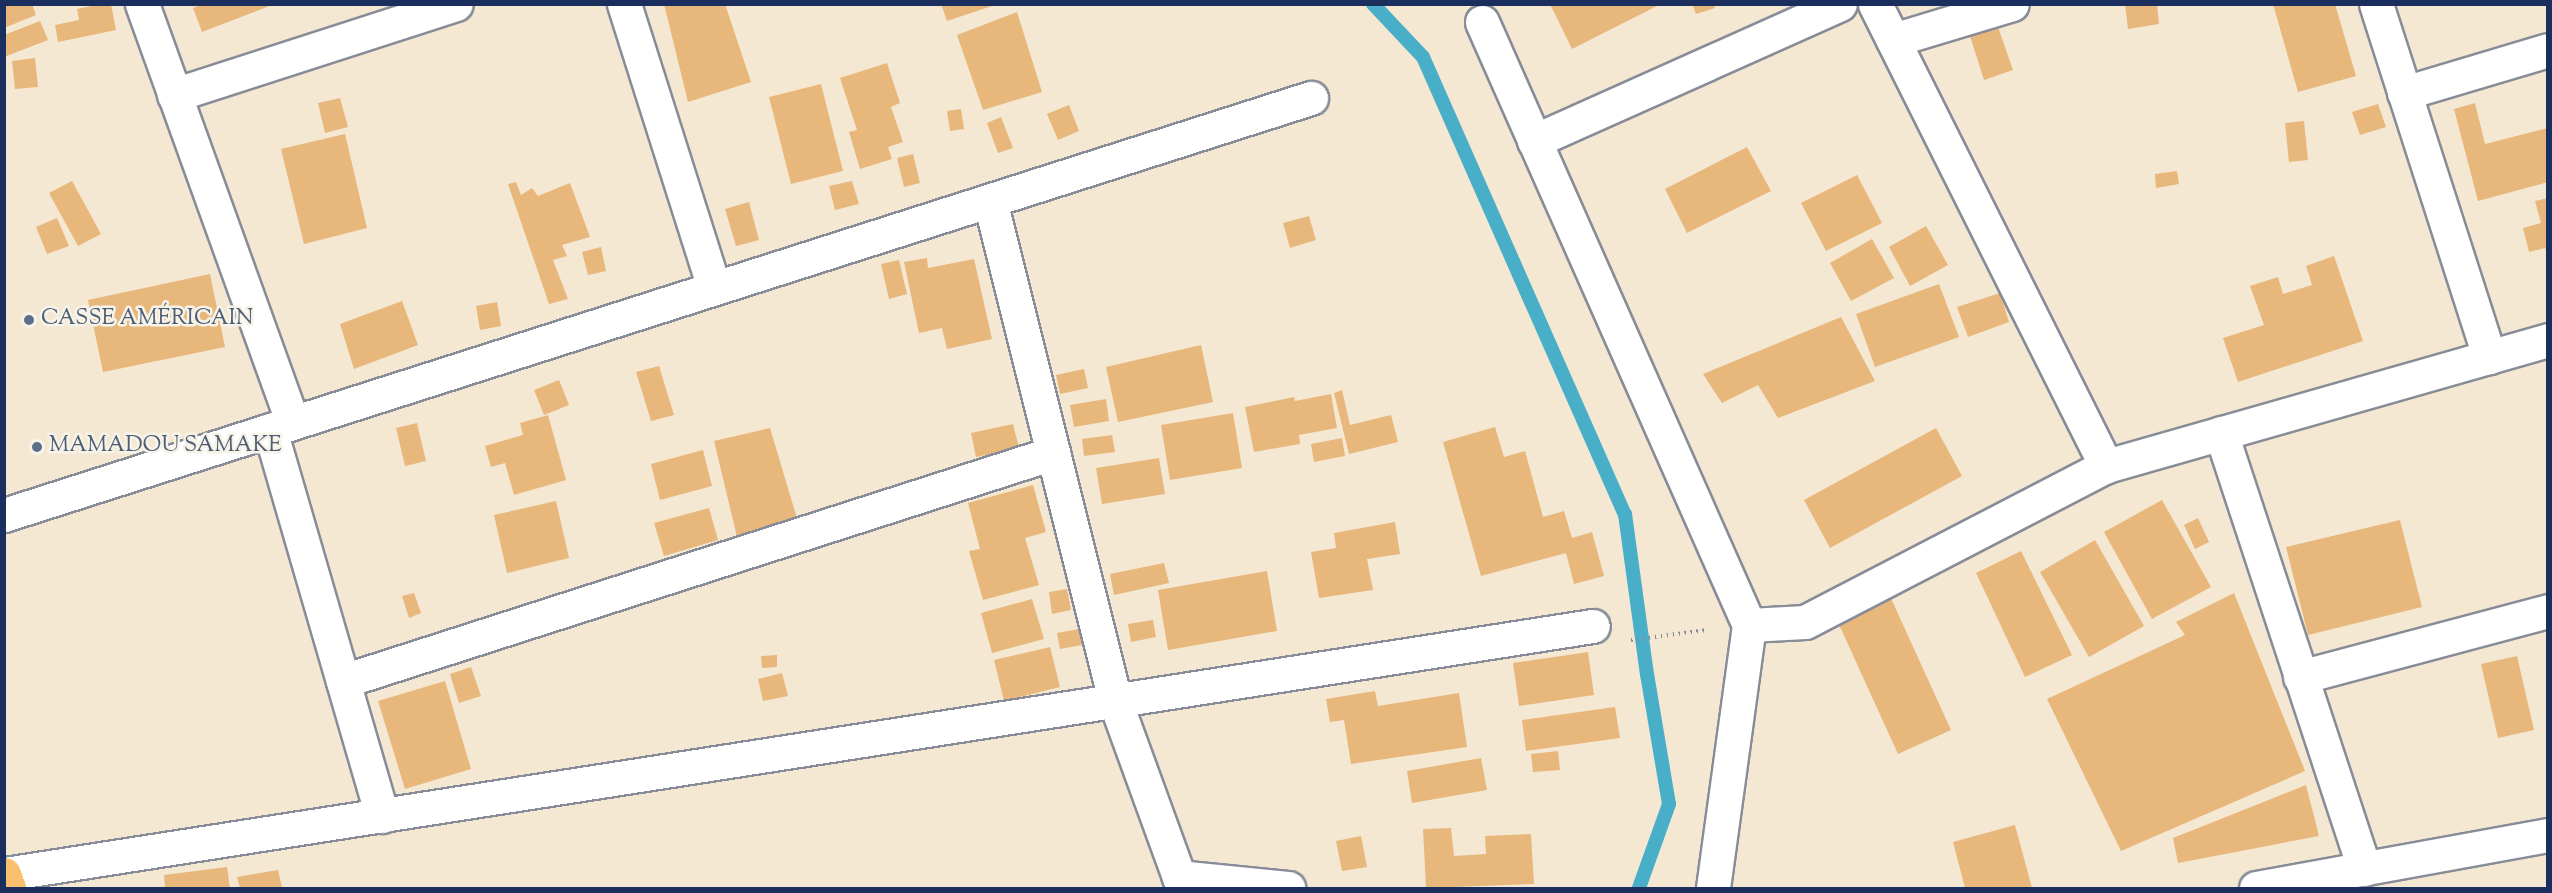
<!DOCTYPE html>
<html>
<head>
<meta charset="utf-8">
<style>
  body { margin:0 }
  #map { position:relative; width:2552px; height:893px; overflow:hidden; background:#f4e8d3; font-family:"Sorts Mill Goudy",serif }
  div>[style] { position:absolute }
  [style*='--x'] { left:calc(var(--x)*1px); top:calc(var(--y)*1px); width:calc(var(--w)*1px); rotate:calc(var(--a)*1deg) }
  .stream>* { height:14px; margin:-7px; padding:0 7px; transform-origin:7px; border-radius:7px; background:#49aec8 }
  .building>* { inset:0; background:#e8b77c }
  .path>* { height:4px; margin-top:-2px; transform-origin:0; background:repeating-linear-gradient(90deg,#888c98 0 1.5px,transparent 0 6px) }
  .roads { filter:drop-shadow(2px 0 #888c98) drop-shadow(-2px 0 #888c98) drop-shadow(0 2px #888c98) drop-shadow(0 -2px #888c98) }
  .street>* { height:33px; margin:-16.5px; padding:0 16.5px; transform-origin:16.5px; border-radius:16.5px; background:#fff }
  .primary>* { height:33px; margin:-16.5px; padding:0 16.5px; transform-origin:16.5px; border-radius:16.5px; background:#f8bf6c }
  .dots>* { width:16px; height:16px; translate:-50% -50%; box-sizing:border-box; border:3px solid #f7f3e8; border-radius:50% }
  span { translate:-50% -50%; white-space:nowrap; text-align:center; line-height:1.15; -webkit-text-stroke:5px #f7f3e8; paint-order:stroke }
  .service-label { font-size:22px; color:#4e5e75 }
  .left { translate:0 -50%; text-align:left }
  .frame { position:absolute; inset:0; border:6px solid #1b2f5e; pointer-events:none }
</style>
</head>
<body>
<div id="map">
  <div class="stream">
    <div style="--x:1373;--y:4;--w:73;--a:46.7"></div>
    <div style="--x:1423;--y:57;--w:500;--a:66.2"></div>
    <div style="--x:1625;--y:514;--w:162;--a:82.2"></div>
    <div style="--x:1647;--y:674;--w:132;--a:80.4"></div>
    <div style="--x:1669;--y:804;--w:89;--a:109.7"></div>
  </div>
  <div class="building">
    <div style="clip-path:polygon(4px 4px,32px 4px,36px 15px,4px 28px)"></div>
    <div style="clip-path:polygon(101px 4px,111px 4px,116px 30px,58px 42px,55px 25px,79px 20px,77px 9px)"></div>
    <div style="clip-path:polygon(203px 4px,272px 4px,272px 5px,202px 32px,193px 8px)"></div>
    <div style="clip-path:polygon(664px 4px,725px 4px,751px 82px,688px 102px)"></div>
    <div style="clip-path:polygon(941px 4px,995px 4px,995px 5px,947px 21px)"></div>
    <div style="clip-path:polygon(1550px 4px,1661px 4px,1572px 49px)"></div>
    <div style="clip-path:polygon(1692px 4px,1714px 4px,1715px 8px,1696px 14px)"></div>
    <div style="clip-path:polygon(2125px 4px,2157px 4px,2159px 24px,2128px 29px)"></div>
    <div style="clip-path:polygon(2273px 4px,2335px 4px,2356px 76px,2298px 92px)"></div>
    <div style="clip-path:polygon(1017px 12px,1042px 92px,983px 110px,957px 35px)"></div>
    <div style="clip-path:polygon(40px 21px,48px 40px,4px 57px,4px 35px)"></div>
    <div style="clip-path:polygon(1997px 24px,2013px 70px,1984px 80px,1969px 33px)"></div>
    <div style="clip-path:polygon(35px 58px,38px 87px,15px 89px,12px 61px)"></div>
    <div style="clip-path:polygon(887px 63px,900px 103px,891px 107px,903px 142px,888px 147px,892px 159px,860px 169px,849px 132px,857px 130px,840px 78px)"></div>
    <div style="clip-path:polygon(821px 84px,843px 171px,791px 184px,769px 97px)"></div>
    <div style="clip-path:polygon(340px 98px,348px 127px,325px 133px,318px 103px)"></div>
    <div style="clip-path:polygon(2475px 103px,2485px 144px,2548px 128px,2548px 182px,2478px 201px,2454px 109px)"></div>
    <div style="clip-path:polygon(2378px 104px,2386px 127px,2360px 135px,2352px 112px)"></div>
    <div style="clip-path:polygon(1069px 105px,1079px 131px,1058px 140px,1047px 114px)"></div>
    <div style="clip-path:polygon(961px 109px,964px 129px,950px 131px,947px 111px)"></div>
    <div style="clip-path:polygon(1001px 117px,1013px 148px,998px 153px,987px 123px)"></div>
    <div style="clip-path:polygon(2304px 121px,2308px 160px,2289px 162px,2285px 123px)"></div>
    <div style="clip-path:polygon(345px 134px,367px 228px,304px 244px,281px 149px)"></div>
    <div style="clip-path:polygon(1747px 147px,1771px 191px,1687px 233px,1665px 189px)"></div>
    <div style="clip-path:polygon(913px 154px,920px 183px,904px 187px,897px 158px)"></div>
    <div style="clip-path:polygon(2177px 171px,2179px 184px,2156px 188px,2155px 174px)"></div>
    <div style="clip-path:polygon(1857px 175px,1882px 223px,1826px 251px,1801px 203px)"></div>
    <div style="clip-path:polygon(72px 181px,101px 234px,78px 246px,49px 193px)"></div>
    <div style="clip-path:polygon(852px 181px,859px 204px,835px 210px,829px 186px)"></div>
    <div style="clip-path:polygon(516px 182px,521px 195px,532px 188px,538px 196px,570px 183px,590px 237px,562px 245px,567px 256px,553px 260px,568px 299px,549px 304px,508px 184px)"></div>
    <div style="clip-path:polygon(2548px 198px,2548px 254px,2545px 248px,2529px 252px,2523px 228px,2541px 223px,2535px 201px)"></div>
    <div style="clip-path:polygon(749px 202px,759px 240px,736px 246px,725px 209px)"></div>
    <div style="clip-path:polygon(1309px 216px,1316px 240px,1290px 248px,1283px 223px)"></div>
    <div style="clip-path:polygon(57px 218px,69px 246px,47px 254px,36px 227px)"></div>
    <div style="clip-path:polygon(1926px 226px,1948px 265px,1910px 286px,1889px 247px)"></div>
    <div style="clip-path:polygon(1872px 239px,1894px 278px,1851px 301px,1830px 263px)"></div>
    <div style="clip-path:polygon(601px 247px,606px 271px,588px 275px,582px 252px)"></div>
    <div style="clip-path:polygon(2334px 256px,2363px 341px,2238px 382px,2223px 338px,2264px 325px,2250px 286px,2278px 277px,2283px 294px,2312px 285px,2306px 266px)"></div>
    <div style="clip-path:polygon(927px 258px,928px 268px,974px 259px,992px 339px,947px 349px,942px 328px,919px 333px,904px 262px)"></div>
    <div style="clip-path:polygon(899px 260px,907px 294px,889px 299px,881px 264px)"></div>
    <div style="clip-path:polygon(210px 274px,225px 347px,103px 372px,88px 300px)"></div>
    <div style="clip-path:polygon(1939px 284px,1959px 337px,1875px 367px,1856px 314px)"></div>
    <div style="clip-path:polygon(2000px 293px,2009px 322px,1968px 337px,1957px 307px)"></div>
    <div style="clip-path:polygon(402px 301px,418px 345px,354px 369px,340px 324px)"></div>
    <div style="clip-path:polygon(497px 302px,501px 326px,480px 330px,476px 306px)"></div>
    <div style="clip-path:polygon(1841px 317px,1875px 381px,1778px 418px,1758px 385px,1722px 403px,1703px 374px)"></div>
    <div style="clip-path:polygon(1201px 345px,1213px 402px,1118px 422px,1106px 367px)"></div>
    <div style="clip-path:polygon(659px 366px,674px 415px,651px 421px,636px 372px)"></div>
    <div style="clip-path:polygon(1084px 369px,1088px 388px,1060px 394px,1056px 375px)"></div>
    <div style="clip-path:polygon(559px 380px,569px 405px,544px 415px,534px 390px)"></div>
    <div style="clip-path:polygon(1342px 390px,1350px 425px,1391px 415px,1398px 442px,1349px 454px,1334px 393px)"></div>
    <div style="clip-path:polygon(1331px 394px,1337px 428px,1299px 435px,1300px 444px,1254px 452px,1245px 407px,1294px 397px,1295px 401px)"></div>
    <div style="clip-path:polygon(1106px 399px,1109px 421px,1074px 427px,1070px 405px)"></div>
    <div style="clip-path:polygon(1233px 413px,1242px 468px,1170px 480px,1161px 425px)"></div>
    <div style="clip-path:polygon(548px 415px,566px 480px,514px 495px,505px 463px,491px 467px,485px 446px,523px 435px,520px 423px)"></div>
    <div style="clip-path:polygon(417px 423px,426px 461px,405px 466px,396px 428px)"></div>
    <div style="clip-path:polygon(1013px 424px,1019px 448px,976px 457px,971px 433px)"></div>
    <div style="clip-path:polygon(1495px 427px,1504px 457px,1525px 451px,1543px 517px,1564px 511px,1572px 538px,1592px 532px,1604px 576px,1574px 584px,1566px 553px,1481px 576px,1443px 442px)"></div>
    <div style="clip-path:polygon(770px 428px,799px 525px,738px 541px,714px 441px)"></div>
    <div style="clip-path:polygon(1936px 428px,1962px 476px,1830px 548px,1804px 500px)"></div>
    <div style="clip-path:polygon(1112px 435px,1115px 452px,1084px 456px,1082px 439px)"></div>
    <div style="clip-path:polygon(1342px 438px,1345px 456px,1314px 462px,1311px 444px)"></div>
    <div style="clip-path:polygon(703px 450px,712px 486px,660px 500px,651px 464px)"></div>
    <div style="clip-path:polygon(1159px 458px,1165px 494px,1102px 504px,1096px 468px)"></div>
    <div style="clip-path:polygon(1033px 485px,1046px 532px,1025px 538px,1039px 585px,983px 600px,969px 551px,980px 549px,968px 503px)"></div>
    <div style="clip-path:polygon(2162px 500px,2211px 587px,2152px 619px,2104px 532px)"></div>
    <div style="clip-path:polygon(556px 501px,569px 558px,507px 573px,494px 515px)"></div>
    <div style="clip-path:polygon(709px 508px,718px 540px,664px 556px,654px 523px)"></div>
    <div style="clip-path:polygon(2198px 518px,2209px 542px,2195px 549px,2184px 525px)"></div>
    <div style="clip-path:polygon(2400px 520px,2422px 607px,2308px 635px,2286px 547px)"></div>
    <div style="clip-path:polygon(1395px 522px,1400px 554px,1367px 559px,1373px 590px,1319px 598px,1311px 552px,1336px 548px,1334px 533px)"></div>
    <div style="clip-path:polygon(2095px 540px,2144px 626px,2089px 657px,2040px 572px)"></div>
    <div style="clip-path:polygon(2021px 551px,2072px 655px,2025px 677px,1976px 573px)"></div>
    <div style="clip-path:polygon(1164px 563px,1169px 583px,1114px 595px,1110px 574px)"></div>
    <div style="clip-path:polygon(1267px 571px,1277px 631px,1168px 650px,1158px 590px)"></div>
    <div style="clip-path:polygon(1067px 589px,1071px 610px,1052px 614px,1049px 592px)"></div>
    <div style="clip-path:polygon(414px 593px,421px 613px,409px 618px,402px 596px)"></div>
    <div style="clip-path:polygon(2234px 593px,2305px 771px,2121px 851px,2047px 699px,2185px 635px,2176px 622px)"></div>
    <div style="clip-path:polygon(1889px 594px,1951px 730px,1898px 754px,1836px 618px)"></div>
    <div style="clip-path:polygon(1032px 599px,1044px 639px,992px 653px,981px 613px)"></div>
    <div style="clip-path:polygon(1153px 620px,1156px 637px,1131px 642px,1128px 624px)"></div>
    <div style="clip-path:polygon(1079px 629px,1082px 645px,1060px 649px,1057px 633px)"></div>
    <div style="clip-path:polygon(1050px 647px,1060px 687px,1004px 701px,994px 660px)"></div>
    <div style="clip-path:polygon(1588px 652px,1594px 695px,1519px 706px,1513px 663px)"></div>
    <div style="clip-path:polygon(777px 655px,777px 667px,762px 668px,761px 656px)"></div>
    <div style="clip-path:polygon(2517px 656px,2534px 730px,2498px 738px,2481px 664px)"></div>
    <div style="clip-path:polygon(471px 667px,481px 696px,459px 703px,450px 674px)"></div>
    <div style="clip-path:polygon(782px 673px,788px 696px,763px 701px,758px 679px)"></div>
    <div style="clip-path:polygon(445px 681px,471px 769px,405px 789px,378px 701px)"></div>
    <div style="clip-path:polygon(1375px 691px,1378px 706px,1459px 693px,1467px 747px,1351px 764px,1344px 720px,1330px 722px,1326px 699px)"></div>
    <div style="clip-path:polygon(1615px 707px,1620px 738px,1526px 751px,1522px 720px)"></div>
    <div style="clip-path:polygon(1558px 751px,1560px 770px,1533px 772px,1531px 754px)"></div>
    <div style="clip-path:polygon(1481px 758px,1487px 790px,1412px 803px,1407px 771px)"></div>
    <div style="clip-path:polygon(2306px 785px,2319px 836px,2178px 863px,2173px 838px)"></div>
    <div style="clip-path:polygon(2015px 825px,2032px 888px,1965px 888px,1953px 842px)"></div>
    <div style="clip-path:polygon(1451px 828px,1454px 856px,1486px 854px,1485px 836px,1531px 834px,1534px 884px,1426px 888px,1423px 829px)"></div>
    <div style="clip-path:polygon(1361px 836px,1367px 867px,1342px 871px,1336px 841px)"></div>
    <div style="clip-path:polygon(227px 867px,230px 888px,165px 888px,164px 875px)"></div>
    <div style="clip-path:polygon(278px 870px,282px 888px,240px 888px,237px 877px)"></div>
  </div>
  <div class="path">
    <div style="--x:1631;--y:640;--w:77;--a:-7.5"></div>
  </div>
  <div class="roads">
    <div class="street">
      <div style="--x:142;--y:4;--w:445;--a:70.2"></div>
      <div style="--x:624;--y:4;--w:298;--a:72.4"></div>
      <div style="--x:1875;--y:4;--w:517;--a:63.43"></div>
      <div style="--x:2376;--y:4;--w:371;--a:72.2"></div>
      <div style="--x:1482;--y:22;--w:659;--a:66.12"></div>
      <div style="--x:1749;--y:625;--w:265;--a:97.8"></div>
      <div style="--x:1893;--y:40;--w:124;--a:-16.8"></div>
      <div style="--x:2404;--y:93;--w:150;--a:-16.6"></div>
      <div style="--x:174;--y:95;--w:296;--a:-17.9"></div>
      <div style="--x:1534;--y:141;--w:335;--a:-24.1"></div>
      <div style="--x:990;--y:201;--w:515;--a:75.96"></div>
      <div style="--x:1115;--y:701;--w:199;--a:70"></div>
      <div style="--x:270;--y:430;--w:402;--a:73.8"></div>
      <div style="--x:2221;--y:433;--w:459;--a:71.8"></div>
      <div style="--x:4;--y:515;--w:1372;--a:-17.7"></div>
      <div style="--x:1749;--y:625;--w:56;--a:-3.1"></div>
      <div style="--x:1805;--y:622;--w:339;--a:-27.4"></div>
      <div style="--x:2106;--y:466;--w:460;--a:-15.9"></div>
      <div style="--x:2300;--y:677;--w:257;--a:-14.9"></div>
      <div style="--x:343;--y:681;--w:746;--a:-17.8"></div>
      <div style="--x:5;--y:874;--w:1607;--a:-8.88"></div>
      <div style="--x:1179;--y:877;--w:110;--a:5.8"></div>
      <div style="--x:2256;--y:888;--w:297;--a:-10.3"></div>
    </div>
    <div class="primary">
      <div style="--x:4;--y:874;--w:15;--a:70"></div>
    </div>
  </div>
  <div class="dots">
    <div style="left:29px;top:320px;background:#5c6f8a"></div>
    <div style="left:37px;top:447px;background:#5c6f8a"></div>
  </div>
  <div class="service-label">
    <span class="left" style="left:41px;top:320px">CASSE AMÉRICAIN</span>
    <span class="left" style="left:49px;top:447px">MAMADOU SAMAKE</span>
  </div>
  <div class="frame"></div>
</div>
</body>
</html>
